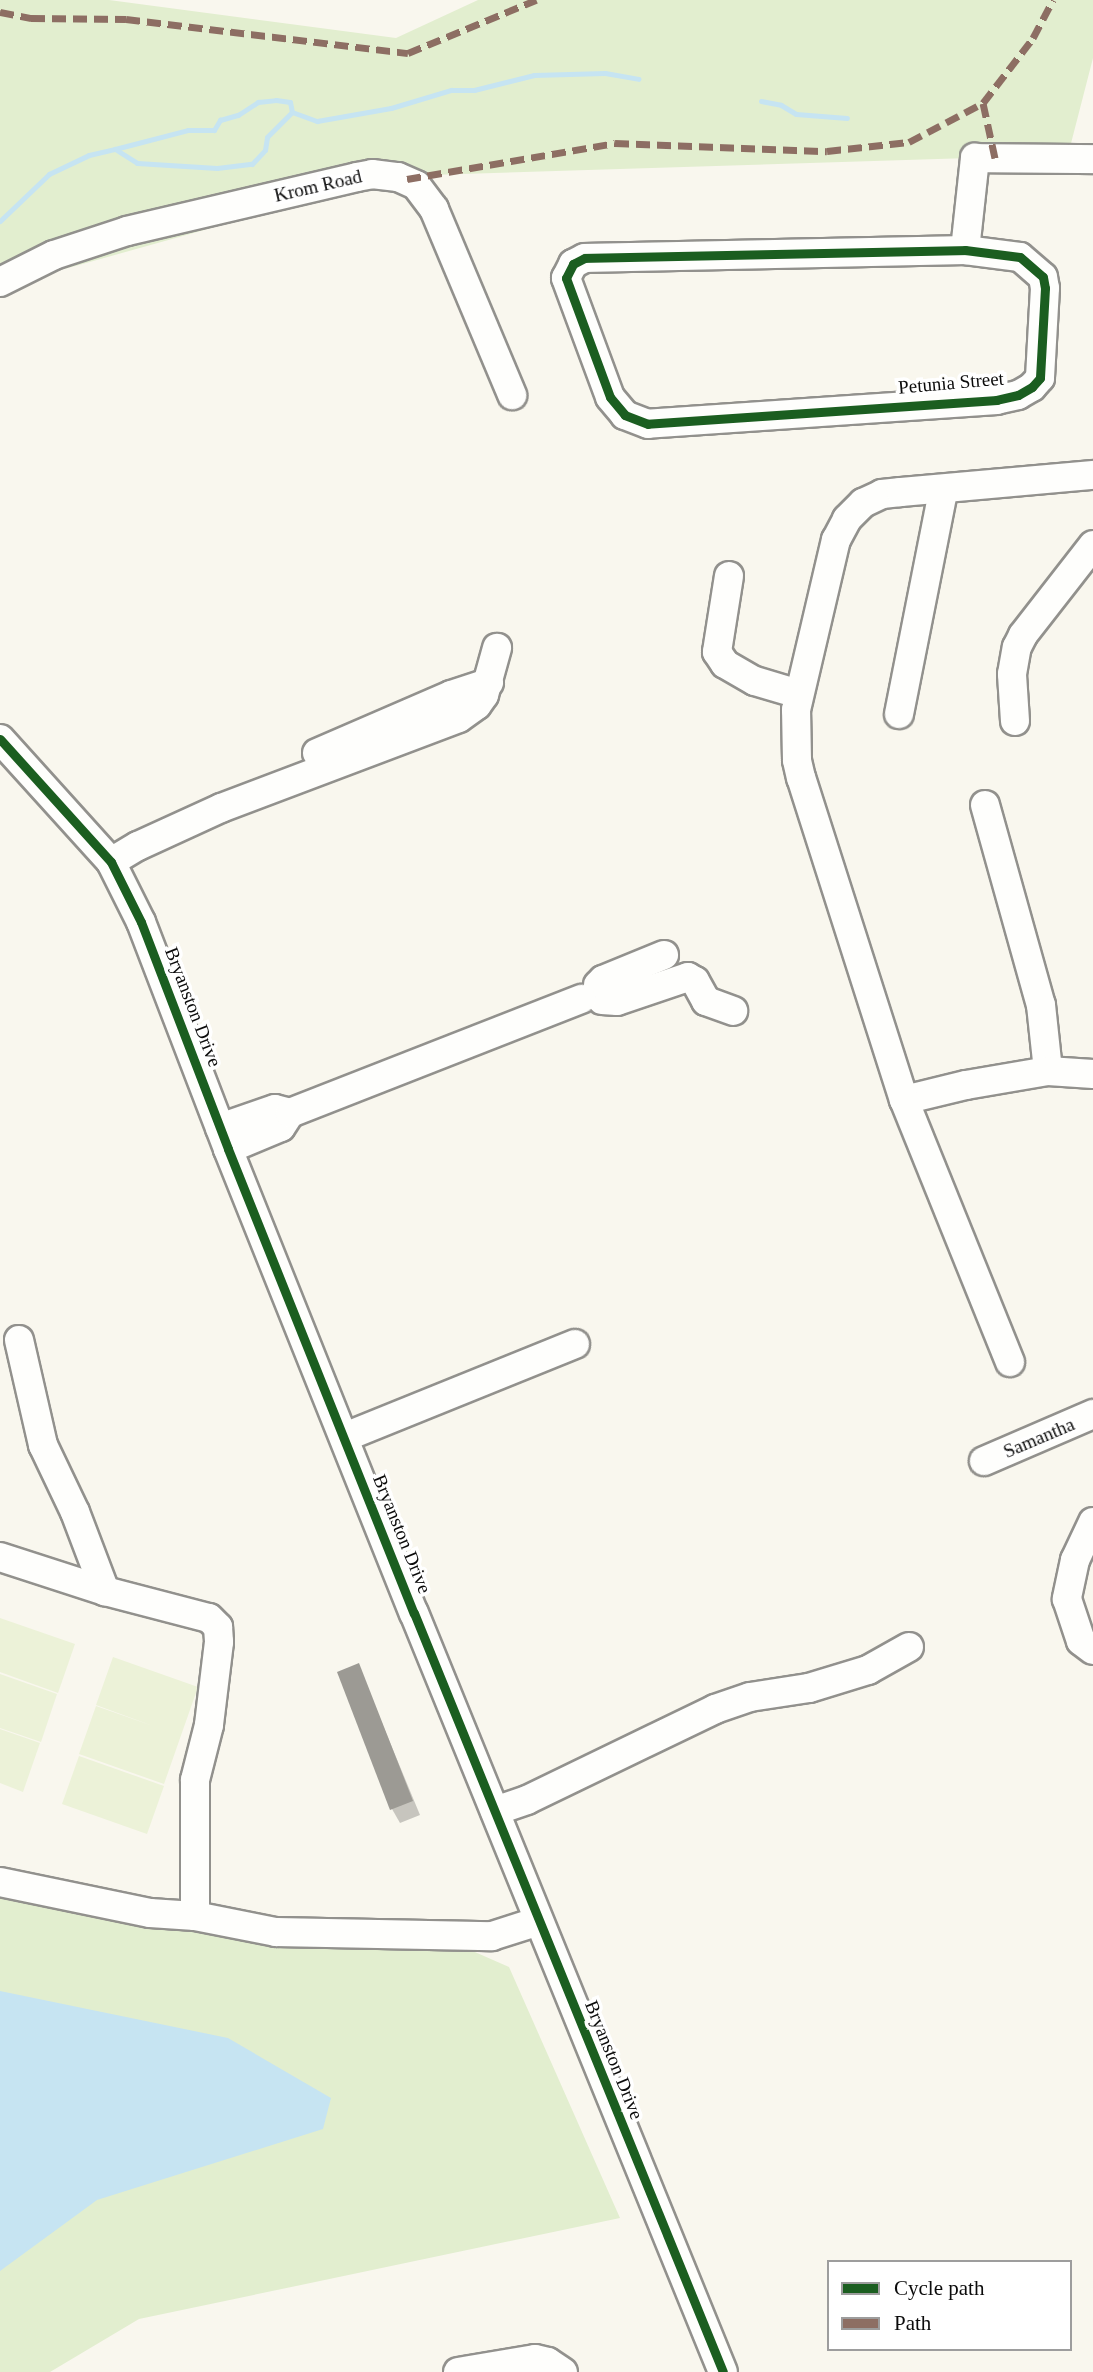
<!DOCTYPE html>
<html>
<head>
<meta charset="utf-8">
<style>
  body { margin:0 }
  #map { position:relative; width:1093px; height:2372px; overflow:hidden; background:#f9f7ee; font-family:Georgia,serif }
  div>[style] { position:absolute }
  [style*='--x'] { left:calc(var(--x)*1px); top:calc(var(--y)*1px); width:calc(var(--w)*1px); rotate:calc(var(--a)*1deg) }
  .green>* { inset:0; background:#e2eecf }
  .pitch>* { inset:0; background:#ecf2d8 }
  .water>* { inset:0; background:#c6e4f2 }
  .shadow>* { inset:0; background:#0003 }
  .stream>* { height:5px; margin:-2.5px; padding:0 2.5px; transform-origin:2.5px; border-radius:2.5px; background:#c6e4f2 }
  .building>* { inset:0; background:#9c9a94 }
  .roads { filter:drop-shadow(2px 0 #92918d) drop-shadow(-2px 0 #92918d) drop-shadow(0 2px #92918d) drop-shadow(0 -2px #92918d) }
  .minor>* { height:28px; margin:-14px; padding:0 14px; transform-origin:14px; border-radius:14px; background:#fefefc }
  .quiet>* { height:7px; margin-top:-3.5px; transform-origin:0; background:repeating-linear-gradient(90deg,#8d6e63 0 14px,transparent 0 21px) }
  .cycleway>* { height:9px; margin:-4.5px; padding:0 4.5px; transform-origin:4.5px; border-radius:4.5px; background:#1b5e20 }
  span { translate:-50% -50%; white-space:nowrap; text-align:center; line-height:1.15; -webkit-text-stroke:7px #fff; paint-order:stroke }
  .street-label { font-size:19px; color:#0b0b0b }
  .legend { position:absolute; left:827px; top:2260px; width:245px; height:91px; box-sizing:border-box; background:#fff; border:2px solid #9d9d9d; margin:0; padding:9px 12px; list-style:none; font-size:21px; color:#0b0b0b }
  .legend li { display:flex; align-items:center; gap:14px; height:35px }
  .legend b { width:35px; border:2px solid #9d9d9d }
</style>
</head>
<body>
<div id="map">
  <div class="green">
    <div style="clip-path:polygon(0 0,109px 0,396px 38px,478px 0,1093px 0,1093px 58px,1068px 155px,398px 176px,0 287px)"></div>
    <div style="clip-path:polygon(0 1898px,281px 1941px,468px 1949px,509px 1967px,620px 2218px,139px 2319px,50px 2372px,0 2372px)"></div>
  </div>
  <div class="pitch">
    <div style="clip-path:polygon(0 1618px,75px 1644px,58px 1693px,0 1672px)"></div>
    <div style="clip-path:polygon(113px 1657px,198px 1687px,164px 1784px,79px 1754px,96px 1706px,153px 1726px,96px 1705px)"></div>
    <div style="clip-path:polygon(0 1674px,57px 1694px,41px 1742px,0 1728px)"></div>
    <div style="clip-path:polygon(0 1729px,40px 1743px,23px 1792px,0 1783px)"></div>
    <div style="clip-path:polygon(79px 1756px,164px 1786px,147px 1834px,62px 1804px)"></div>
  </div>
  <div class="water">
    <div style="clip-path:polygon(0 1991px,228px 2038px,331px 2098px,323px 2129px,97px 2200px,0 2271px)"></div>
  </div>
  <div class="shadow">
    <div style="clip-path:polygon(358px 1665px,420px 1815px,400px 1823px,392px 1809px)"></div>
  </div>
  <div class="stream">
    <div style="--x:761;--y:101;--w:20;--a:11"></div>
    <div style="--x:781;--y:105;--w:17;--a:31"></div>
    <div style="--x:796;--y:114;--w:51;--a:4.5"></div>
    <div style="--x:115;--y:149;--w:75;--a:-14.6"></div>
    <div style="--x:188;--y:130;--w:26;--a:0"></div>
    <div style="--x:214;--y:130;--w:12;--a:-59"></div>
    <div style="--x:220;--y:120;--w:19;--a:-16"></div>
    <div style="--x:238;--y:115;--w:24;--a:-33"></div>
    <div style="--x:258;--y:102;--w:18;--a:-6"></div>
    <div style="--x:276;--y:100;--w:14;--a:8"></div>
    <div style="--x:290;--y:102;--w:10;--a:79"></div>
    <div style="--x:0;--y:221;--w:68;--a:-43.8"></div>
    <div style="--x:49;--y:174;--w:44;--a:-25.4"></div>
    <div style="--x:89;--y:155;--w:27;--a:-13"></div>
    <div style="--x:115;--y:149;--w:26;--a:32"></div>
    <div style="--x:137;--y:163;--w:80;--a:3.6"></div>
    <div style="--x:217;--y:168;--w:35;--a:-7"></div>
    <div style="--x:252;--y:164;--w:19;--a:-47"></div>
    <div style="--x:265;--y:150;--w:13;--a:-81"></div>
    <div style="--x:267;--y:137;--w:35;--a:-45"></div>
    <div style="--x:292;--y:112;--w:27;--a:20"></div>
    <div style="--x:317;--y:121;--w:75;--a:-10"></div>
    <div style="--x:391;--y:108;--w:63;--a:-16.7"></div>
    <div style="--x:451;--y:90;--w:23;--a:0"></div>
    <div style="--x:474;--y:90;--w:62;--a:-14"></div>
    <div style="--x:534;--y:75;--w:71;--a:-1.6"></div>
    <div style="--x:605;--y:73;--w:34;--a:10"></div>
  </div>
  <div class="building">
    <div style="clip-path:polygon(359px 1663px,413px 1801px,390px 1810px,337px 1672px)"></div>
  </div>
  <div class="roads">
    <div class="minor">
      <div style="--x:965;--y:250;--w:55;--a:7.3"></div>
      <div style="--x:1020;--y:257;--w:30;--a:41"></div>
      <div style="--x:1043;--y:277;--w:11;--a:80"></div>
      <div style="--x:1045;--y:288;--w:90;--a:93.2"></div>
      <div style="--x:1040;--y:378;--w:12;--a:132"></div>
      <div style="--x:1032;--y:387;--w:16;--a:150"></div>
      <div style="--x:1018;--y:395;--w:22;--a:167"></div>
      <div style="--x:997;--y:400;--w:350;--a:176.1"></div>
      <div style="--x:648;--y:424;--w:25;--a:-159"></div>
      <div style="--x:625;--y:415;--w:23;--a:-130"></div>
      <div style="--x:610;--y:397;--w:127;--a:-110.3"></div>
      <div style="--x:566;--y:278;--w:16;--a:-63"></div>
      <div style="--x:573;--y:264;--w:13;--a:-27"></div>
      <div style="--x:585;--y:258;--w:380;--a:-1.2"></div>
      <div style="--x:965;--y:250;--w:93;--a:-83.8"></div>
      <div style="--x:975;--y:158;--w:118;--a:0.5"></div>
      <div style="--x:0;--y:282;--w:60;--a:-26.6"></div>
      <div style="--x:54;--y:255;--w:77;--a:-18.2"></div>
      <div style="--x:127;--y:231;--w:236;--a:-13.2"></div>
      <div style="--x:357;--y:177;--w:15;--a:-11"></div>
      <div style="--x:372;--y:174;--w:26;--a:7"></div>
      <div style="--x:398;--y:177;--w:20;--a:24"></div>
      <div style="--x:416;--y:185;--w:30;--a:53"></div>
      <div style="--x:434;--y:209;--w:202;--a:67.2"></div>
      <div style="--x:729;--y:576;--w:77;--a:99"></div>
      <div style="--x:717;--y:652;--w:14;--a:56"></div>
      <div style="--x:725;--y:664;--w:34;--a:30"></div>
      <div style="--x:755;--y:681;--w:46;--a:16.5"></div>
      <div style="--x:899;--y:714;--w:227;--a:-78.8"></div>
      <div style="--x:1015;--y:721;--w:47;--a:-93.7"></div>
      <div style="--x:1012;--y:674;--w:27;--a:-80"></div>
      <div style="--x:1017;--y:647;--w:13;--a:-63"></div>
      <div style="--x:1023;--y:635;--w:114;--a:-52.1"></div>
      <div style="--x:0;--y:739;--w:166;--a:47.9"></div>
      <div style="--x:111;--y:862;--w:67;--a:63.4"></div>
      <div style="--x:141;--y:922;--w:243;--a:69"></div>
      <div style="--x:228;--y:1149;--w:500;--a:68.2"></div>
      <div style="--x:414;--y:1613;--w:819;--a:67.85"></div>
      <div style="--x:317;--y:753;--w:146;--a:-23.4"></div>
      <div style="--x:451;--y:695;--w:40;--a:-18"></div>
      <div style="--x:985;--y:805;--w:208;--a:74.4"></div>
      <div style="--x:1041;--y:1005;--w:66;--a:83.9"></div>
      <div style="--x:111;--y:862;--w:31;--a:-31"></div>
      <div style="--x:138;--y:846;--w:91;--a:-24.6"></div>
      <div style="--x:221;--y:808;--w:254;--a:-20.7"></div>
      <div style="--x:459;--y:718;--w:22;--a:-36"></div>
      <div style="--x:477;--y:705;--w:12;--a:-55"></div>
      <div style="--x:484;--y:695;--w:49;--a:-74.5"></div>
      <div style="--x:598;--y:985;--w:7;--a:-45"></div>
      <div style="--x:603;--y:980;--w:66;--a:-22.3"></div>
      <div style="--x:602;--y:1000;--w:15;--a:4"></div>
      <div style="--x:617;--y:1001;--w:75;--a:-18.7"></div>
      <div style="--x:688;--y:977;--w:8;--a:30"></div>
      <div style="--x:695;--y:981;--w:23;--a:61"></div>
      <div style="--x:706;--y:1001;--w:29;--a:20"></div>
      <div style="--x:904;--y:1100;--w:64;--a:-13.6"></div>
      <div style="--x:966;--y:1085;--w:83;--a:-9.7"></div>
      <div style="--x:1048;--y:1071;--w:45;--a:3.8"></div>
      <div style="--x:220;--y:1128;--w:58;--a:-19.1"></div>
      <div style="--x:275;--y:1109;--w:16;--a:15"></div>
      <div style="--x:228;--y:1149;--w:57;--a:-22.5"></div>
      <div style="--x:281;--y:1127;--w:17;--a:-57"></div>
      <div style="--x:290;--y:1113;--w:313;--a:-21.4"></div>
      <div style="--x:19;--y:1340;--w:108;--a:77.1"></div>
      <div style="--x:43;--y:1445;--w:74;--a:64.5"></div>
      <div style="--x:75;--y:1512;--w:85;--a:69.2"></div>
      <div style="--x:1010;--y:1362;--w:283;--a:-112"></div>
      <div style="--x:904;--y:1100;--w:338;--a:-107.7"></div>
      <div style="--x:801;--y:778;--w:18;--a:-103"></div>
      <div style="--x:797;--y:760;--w:50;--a:-91.1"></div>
      <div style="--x:796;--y:710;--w:175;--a:-76.8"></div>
      <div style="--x:836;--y:540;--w:24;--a:-62"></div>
      <div style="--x:847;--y:519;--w:23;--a:-45"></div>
      <div style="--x:863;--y:503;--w:21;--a:-25"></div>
      <div style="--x:882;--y:494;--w:19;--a:-6"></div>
      <div style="--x:901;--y:492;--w:193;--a:-5.1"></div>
      <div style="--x:345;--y:1437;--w:248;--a:-22"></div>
      <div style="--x:984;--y:1461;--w:119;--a:-23.3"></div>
      <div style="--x:1093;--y:1522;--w:42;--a:115.3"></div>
      <div style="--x:1075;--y:1560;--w:40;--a:102"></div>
      <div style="--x:1067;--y:1599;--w:44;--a:71.6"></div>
      <div style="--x:1081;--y:1641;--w:15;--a:37"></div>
      <div style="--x:0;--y:1557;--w:110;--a:17.9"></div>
      <div style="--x:105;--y:1591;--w:107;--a:14.6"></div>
      <div style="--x:209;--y:1618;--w:13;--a:45"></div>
      <div style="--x:218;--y:1627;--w:15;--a:86"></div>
      <div style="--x:219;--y:1642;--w:84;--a:96.9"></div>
      <div style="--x:209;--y:1725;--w:57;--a:104.3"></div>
      <div style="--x:195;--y:1780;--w:136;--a:90"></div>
      <div style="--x:495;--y:1811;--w:34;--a:-19"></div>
      <div style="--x:527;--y:1800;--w:209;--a:-25.8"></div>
      <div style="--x:715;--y:1709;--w:37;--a:-19"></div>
      <div style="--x:750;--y:1697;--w:60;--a:-8.7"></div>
      <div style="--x:809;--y:1688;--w:62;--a:-17"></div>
      <div style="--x:868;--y:1670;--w:47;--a:-29.3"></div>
      <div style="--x:0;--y:1882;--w:153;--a:11.7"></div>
      <div style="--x:150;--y:1913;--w:45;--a:3.8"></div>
      <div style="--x:195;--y:1916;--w:83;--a:11.2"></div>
      <div style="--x:276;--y:1932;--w:216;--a:1.1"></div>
      <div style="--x:492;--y:1936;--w:49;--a:-17.7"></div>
      <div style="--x:458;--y:2372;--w:78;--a:-9.6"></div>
      <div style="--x:535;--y:2359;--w:13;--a:13"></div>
      <div style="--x:548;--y:2362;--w:18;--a:34"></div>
    </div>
  </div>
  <div class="quiet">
    <div style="--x:0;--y:12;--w:32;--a:11"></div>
    <div style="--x:31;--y:18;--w:95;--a:0.6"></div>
    <div style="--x:126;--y:19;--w:284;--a:6.9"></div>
    <div style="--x:408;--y:53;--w:139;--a:-22.5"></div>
    <div style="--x:995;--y:158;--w:56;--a:-102.3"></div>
    <div style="--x:983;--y:103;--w:82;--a:-52.4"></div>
    <div style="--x:1033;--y:38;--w:43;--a:-62.2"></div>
    <div style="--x:407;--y:179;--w:211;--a:-9.8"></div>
    <div style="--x:615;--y:143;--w:212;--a:2.2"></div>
    <div style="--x:827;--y:151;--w:82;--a:-6.3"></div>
    <div style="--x:909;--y:142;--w:84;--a:-27.8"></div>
  </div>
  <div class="cycleway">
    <div style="--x:965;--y:250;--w:55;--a:7.3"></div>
    <div style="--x:1020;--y:257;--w:30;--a:41"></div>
    <div style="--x:1043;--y:277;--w:11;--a:80"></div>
    <div style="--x:1045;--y:288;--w:90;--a:93.2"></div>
    <div style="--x:1040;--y:378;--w:12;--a:132"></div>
    <div style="--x:1032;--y:387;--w:16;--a:150"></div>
    <div style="--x:1018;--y:395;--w:22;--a:167"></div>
    <div style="--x:997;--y:400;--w:350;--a:176.1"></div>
    <div style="--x:648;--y:424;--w:25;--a:-159"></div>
    <div style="--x:625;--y:415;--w:23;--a:-130"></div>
    <div style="--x:610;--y:397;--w:127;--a:-110.3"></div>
    <div style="--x:566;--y:278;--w:16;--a:-63"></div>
    <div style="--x:573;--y:264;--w:13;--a:-27"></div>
    <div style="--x:585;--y:258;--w:380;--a:-1.2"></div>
    <div style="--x:0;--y:739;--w:166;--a:47.9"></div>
    <div style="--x:111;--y:862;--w:67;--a:63.4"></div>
    <div style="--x:141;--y:922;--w:243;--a:69"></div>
    <div style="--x:228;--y:1149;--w:500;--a:68.2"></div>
    <div style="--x:414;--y:1613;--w:819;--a:67.85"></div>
  </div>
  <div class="street-label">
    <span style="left:318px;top:186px;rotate:-13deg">Krom Road</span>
    <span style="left:951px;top:383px;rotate:-5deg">Petunia Street</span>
    <span style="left:193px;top:1007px;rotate:69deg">Bryanston Drive</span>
    <span style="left:1039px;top:1438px;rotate:-23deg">Samantha</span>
    <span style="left:402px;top:1534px;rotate:68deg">Bryanston Drive</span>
    <span style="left:614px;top:2060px;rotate:68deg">Bryanston Drive</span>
  </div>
  <ul class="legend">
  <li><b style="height:9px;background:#1b5e20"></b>Cycle path</li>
  <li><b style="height:9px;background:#8d6e63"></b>Path</li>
  </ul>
</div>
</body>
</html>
